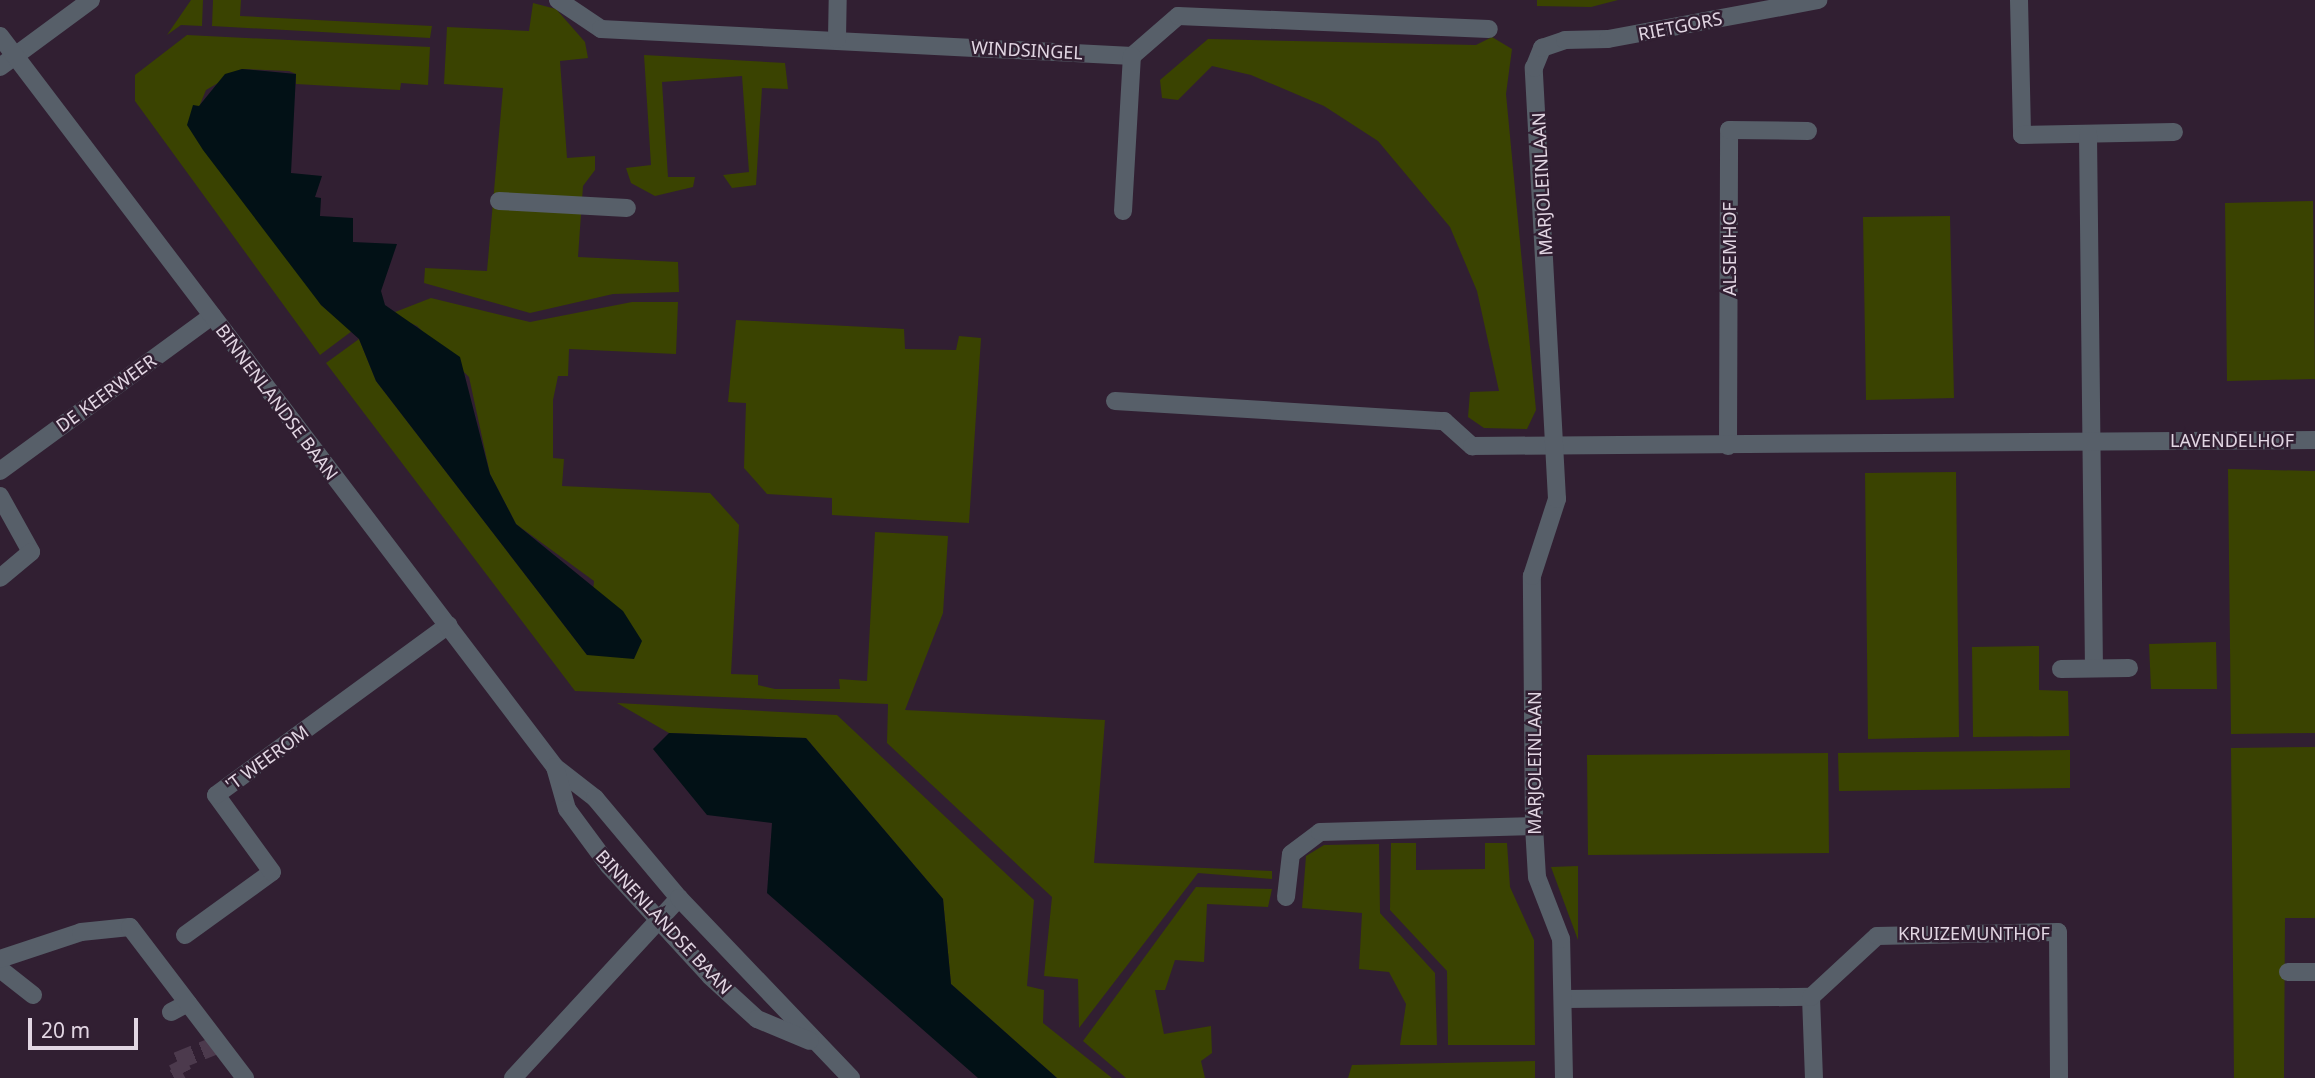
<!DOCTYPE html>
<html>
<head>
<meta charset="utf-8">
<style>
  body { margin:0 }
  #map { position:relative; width:2315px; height:1078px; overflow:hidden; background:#311f32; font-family:"Noto Sans",sans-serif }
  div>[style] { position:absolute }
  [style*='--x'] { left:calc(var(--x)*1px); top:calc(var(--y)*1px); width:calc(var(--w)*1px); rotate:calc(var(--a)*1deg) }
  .green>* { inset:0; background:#3a4301 }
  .water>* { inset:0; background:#021116 }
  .pedestrian-tunnel>* { height:18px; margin-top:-9px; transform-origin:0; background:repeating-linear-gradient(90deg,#4c3a4d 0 18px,transparent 0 27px) }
  .service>* { height:18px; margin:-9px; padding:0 9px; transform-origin:9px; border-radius:9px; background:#575f69 }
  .minor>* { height:18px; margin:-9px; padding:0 9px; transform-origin:9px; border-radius:9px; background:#575f69 }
  .tertiary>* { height:18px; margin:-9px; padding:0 9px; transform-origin:9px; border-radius:9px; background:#575f69 }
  span { translate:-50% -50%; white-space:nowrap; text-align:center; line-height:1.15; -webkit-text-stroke:5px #311f32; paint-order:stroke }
  .street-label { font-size:18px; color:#e2d6e3 }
  .scale { position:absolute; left:28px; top:1018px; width:110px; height:32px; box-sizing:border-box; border:4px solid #e2d6e3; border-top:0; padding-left:9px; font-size:21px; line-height:24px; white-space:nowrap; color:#e2d6e3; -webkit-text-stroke:5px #311f32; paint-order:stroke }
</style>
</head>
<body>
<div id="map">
  <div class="green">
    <div style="clip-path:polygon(191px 0,203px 0,202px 26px,181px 25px,167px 35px)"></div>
    <div style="clip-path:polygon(213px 0,241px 0,240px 16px,432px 26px,430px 38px,212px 26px)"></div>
    <div style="clip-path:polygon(1537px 0,1618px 0,1591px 7px,1537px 6px)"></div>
    <div style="clip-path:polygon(533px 3px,556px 9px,585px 42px,588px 58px,560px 61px,567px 158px,595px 156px,595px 170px,583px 186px,578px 257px,678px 262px,679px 292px,613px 294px,530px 313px,424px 283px,425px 268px,487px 271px,503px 88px,444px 84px,447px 27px,529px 31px)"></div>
    <div style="clip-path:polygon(187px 35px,430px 47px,428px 85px,401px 83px,400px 90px,296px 84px,296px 74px,289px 71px,242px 69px,206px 90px,199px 107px,321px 305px,352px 331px,320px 355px,135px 101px,135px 75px)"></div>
    <div style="clip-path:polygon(1492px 37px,1512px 49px,1506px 94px,1536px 410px,1527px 429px,1484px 428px,1468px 417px,1470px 392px,1499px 391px,1477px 291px,1450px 227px,1378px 141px,1324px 106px,1251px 75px,1212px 66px,1178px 100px,1162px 98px,1160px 80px,1208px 39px,1476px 45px)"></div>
    <div style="clip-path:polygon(644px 55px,785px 63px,788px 89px,762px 88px,756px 185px,732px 188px,723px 175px,749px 172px,742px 76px,662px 82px,668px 177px,695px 177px,693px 187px,655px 196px,631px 183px,626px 168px,651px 165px)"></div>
    <div style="clip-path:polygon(2313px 201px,2315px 379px,2227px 381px,2225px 203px)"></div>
    <div style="clip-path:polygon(1950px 216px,1954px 398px,1866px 400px,1863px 217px)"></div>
    <div style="clip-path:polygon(431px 298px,530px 322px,632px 302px,678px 302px,676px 354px,569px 349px,568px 376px,558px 376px,553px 400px,553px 458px,564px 459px,562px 486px,710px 493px,739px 525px,731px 674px,758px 675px,758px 685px,775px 689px,840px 689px,839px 679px,867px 681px,875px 532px,948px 536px,943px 613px,905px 710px,1105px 720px,1094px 863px,1272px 871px,1272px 879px,1198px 873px,1079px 1028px,1078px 979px,1044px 976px,1052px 897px,887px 743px,888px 704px,575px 691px,326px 363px,359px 339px,376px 381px,587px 655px,594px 581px,516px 524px,490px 474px,469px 377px,417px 326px,390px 314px)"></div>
    <div style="clip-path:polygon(736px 320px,904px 329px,905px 349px,956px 350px,959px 336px,981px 338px,969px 523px,832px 515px,832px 498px,767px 494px,744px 468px,746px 403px,728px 402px)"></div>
    <div style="clip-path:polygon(2228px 469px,2315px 471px,2315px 733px,2231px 734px)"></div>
    <div style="clip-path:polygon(1956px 472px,1959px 737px,1868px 739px,1865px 473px)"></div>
    <div style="clip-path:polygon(2216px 642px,2217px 689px,2151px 689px,2149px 644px)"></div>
    <div style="clip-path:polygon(2039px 646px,2039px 690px,2068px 691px,2069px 736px,1973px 737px,1972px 647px)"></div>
    <div style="clip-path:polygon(617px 703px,837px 715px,1034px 900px,1027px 986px,1044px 990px,1043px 1023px,1112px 1078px,1057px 1078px,951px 984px,943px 899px,806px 738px,669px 733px)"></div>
    <div style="clip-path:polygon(2315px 747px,2315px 918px,2285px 918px,2284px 1078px,2234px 1078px,2231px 748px)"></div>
    <div style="clip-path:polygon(2070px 750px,2070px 788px,1839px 791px,1838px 753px)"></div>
    <div style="clip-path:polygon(1828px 753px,1829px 853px,1588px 855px,1587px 755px)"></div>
    <div style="clip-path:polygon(1391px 843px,1416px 843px,1416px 870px,1485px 869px,1485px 843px,1507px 843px,1510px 887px,1534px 940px,1535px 1045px,1448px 1045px,1447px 971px,1390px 910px)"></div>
    <div style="clip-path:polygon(1379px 844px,1380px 913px,1435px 973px,1437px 1045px,1400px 1045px,1406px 1004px,1389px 972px,1359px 969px,1362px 913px,1302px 908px,1306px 856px,1324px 845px)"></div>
    <div style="clip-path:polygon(1578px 866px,1578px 940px,1551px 867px)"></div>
    <div style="clip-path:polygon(1196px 887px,1272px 889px,1268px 907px,1207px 904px,1204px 962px,1175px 960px,1165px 990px,1155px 990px,1164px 1034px,1211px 1026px,1212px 1053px,1201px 1061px,1205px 1078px,1126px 1078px,1083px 1041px)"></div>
    <div style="clip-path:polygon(1535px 1061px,1535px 1078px,1348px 1078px,1352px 1065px)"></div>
  </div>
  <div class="water">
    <div style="clip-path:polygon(242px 69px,296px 74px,291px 173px,322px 176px,315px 197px,321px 198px,320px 216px,353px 218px,353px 242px,397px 244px,381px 291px,385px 305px,460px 357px,490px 474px,516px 524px,623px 611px,642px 641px,634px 659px,587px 655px,376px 381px,359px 339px,321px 305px,203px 150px,187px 125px,193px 105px,199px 106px,225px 74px)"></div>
    <div style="clip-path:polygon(669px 733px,806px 738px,943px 899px,951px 984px,1057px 1078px,978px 1078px,767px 893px,772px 823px,707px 815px,653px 749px)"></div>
  </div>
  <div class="pedestrian-tunnel">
    <div style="--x:174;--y:1078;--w:10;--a:-29"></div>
    <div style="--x:183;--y:1073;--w:13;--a:-117"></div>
    <div style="--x:177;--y:1061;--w:45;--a:-22"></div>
  </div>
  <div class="service">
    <div style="--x:2019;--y:0;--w:135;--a:88.7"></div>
    <div style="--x:2022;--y:135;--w:152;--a:-1.1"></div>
    <div style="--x:2088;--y:134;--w:534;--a:89.36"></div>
    <div style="--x:499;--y:201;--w:128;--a:3.1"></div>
    <div style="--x:1115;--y:401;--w:330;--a:3.5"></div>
    <div style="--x:1728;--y:446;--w:316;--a:-89.8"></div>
    <div style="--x:1729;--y:130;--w:79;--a:0.7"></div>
    <div style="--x:2061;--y:669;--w:68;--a:-0.8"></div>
    <div style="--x:1286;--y:897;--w:43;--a:-83.4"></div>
    <div style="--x:1291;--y:854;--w:36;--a:-37"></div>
    <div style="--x:1320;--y:832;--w:214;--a:-1.6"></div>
    <div style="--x:0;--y:969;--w:42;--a:38.2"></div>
    <div style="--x:2288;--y:972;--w:27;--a:0"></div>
    <div style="--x:171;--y:1012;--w:19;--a:-28"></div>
  </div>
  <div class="minor">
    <div style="--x:558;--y:0;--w:52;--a:34"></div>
    <div style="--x:601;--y:29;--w:532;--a:2.91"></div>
    <div style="--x:1132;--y:56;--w:61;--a:-41"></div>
    <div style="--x:1178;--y:16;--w:311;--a:2.4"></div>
    <div style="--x:837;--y:39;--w:39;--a:-89"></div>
    <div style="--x:0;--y:67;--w:113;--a:-36.4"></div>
    <div style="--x:1123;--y:211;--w:155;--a:-86.7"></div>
    <div style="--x:1444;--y:421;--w:38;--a:42"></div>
    <div style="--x:1472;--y:446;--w:843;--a:-0.41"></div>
    <div style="--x:0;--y:471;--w:263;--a:-36.2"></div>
    <div style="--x:0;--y:496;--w:64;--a:61"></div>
    <div style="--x:31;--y:552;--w:40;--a:140"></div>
    <div style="--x:185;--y:935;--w:107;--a:-35.9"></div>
    <div style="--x:272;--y:872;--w:95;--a:-126"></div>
    <div style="--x:216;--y:795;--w:288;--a:-36.2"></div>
    <div style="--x:0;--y:959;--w:85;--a:-18.4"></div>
    <div style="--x:81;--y:932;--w:49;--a:-5.8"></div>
    <div style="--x:130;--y:927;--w:190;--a:52.7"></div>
    <div style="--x:1811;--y:997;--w:81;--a:87.9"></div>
    <div style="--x:1564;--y:999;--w:247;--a:-0.5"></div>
    <div style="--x:1811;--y:997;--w:90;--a:-42.7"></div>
    <div style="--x:1877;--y:936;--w:181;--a:-1.3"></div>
    <div style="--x:2058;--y:932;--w:146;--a:89.6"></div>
    <div style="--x:513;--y:1078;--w:245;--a:-47.3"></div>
    <div style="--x:1564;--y:1078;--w:139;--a:-91.2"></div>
    <div style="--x:1561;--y:939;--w:66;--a:-111.2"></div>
    <div style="--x:1537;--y:877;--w:51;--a:-93.4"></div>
    <div style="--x:1534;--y:826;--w:250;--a:-90.5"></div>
    <div style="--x:1532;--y:576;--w:81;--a:-72"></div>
    <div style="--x:1557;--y:499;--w:432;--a:-93.1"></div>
    <div style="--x:1534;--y:68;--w:22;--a:-68"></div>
    <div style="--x:1542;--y:48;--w:24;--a:-19"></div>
    <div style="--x:1565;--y:40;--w:43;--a:-1.3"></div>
    <div style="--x:1608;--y:39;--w:214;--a:-10.5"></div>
  </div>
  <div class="tertiary">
    <div style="--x:0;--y:36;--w:918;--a:52.79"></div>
    <div style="--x:555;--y:767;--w:51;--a:37.8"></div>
    <div style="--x:595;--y:798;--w:131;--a:50"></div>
    <div style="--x:679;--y:898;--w:249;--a:46.3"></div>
    <div style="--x:555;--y:767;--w:44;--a:74.1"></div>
    <div style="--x:567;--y:809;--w:71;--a:53.6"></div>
    <div style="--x:609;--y:866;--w:149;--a:47.4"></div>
    <div style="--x:710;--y:976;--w:64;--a:42.5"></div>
    <div style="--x:757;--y:1019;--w:57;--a:22.5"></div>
  </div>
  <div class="street-label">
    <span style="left:1680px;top:26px;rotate:-11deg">RIETGORS</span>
    <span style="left:1027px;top:50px;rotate:3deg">WINDSINGEL</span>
    <span style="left:1542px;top:184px;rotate:-93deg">MARJOLEINLAAN</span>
    <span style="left:1729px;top:249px;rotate:-90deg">ALSEMHOF</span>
    <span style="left:106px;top:393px;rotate:-36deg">DE KEERWEER</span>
    <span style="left:277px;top:402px;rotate:53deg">BINNENLANDSE BAAN</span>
    <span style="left:2232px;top:440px">LAVENDELHOF</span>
    <span style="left:267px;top:758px;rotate:-36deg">'T WEEROM</span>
    <span style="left:1534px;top:763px;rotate:-90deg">MARJOLEINLAAN</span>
    <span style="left:664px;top:922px;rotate:47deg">BINNENLANDSE BAAN</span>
    <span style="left:1974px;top:933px">KRUIZEMUNTHOF</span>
  </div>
  <div class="scale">20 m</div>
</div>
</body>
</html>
